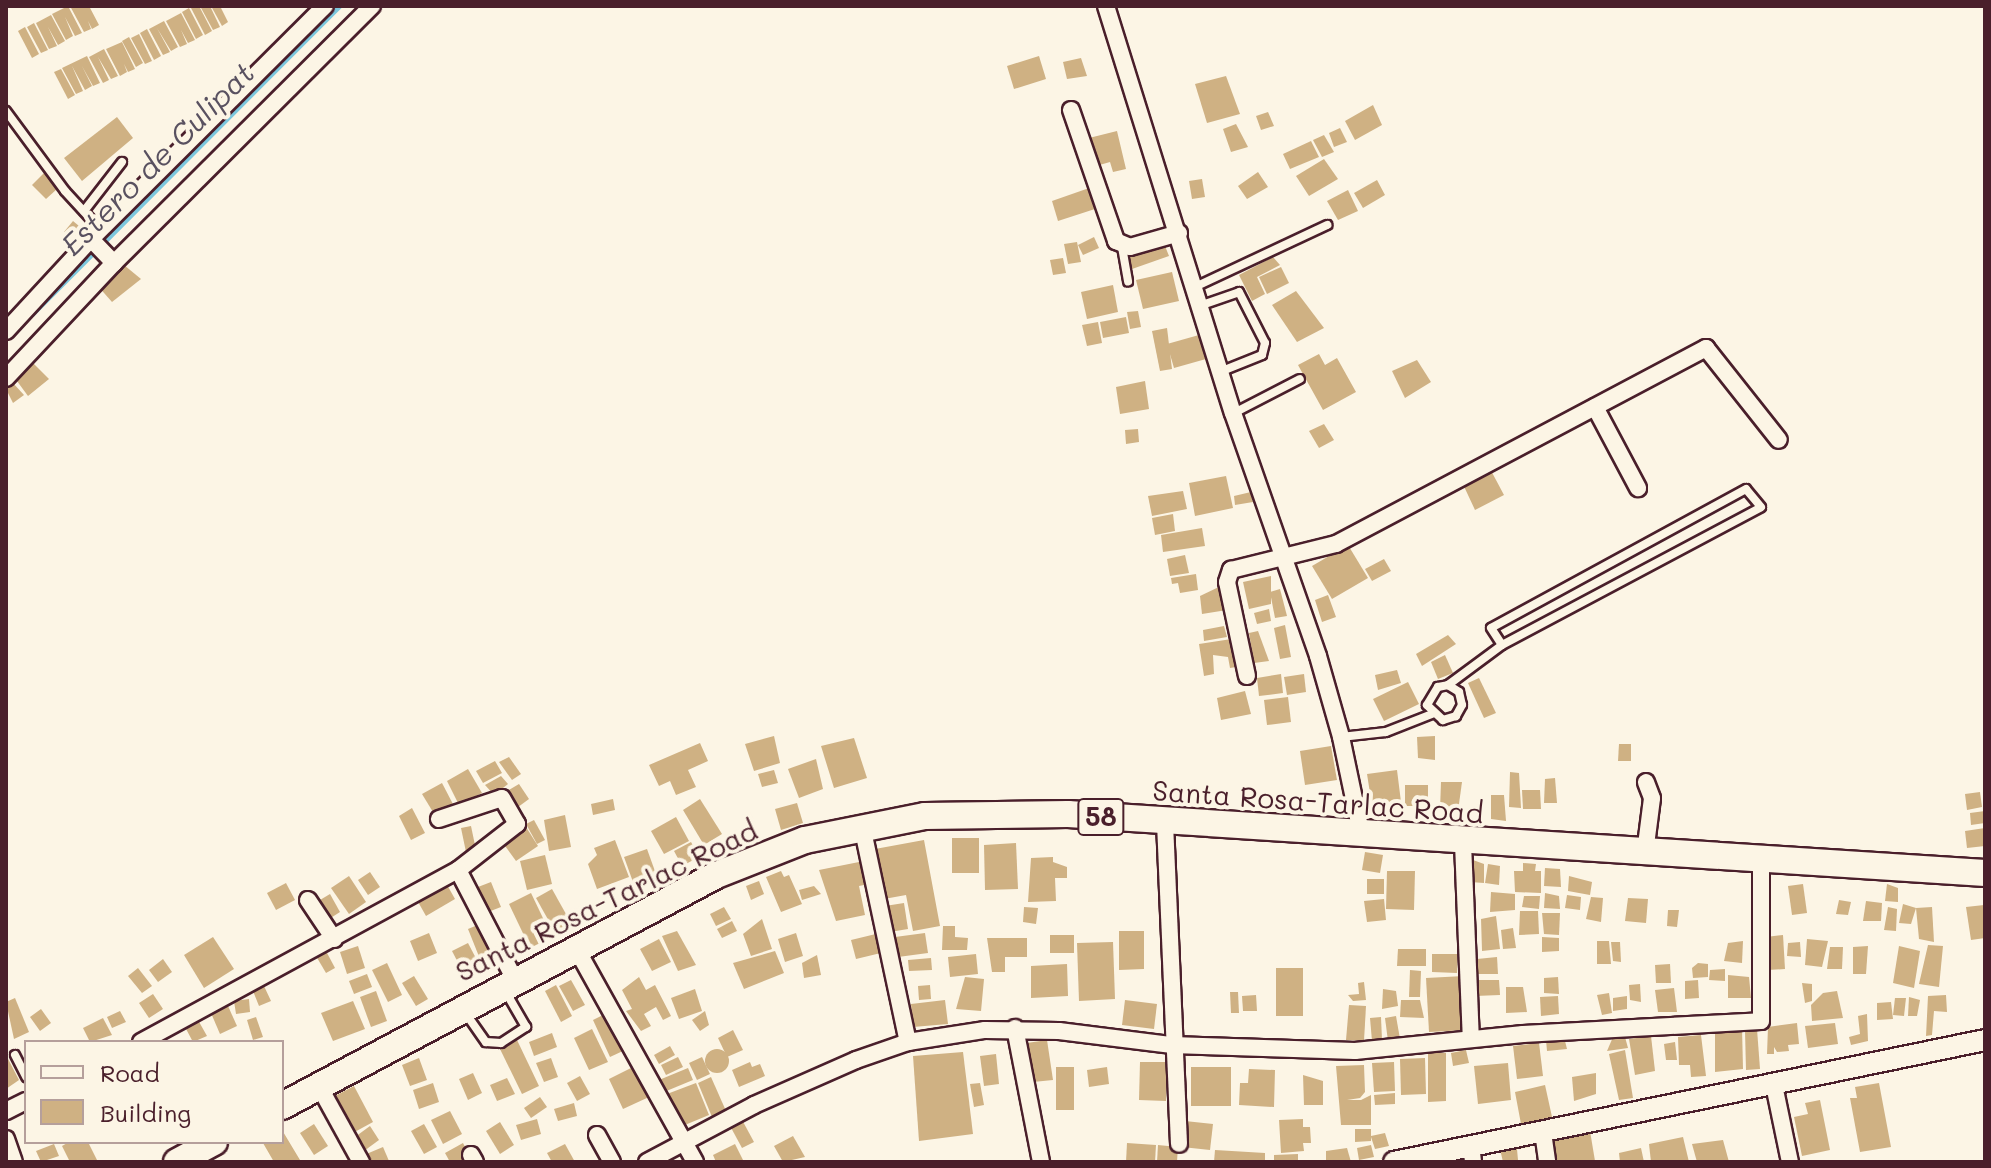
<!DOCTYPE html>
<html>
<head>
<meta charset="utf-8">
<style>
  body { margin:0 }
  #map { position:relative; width:1991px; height:1168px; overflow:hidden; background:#fcf5e5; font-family:Mali,sans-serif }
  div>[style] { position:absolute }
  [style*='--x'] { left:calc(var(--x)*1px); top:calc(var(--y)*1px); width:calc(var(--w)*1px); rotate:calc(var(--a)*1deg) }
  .stream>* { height:5px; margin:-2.5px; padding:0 2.5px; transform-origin:2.5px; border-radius:2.5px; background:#7dc7dd }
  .building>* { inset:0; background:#cfb183 }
  .round { border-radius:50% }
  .roads { filter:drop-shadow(2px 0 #4a1f2b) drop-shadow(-2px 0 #4a1f2b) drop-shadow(0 2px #4a1f2b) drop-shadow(0 -2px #4a1f2b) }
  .service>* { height:8px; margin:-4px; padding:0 4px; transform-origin:4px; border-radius:4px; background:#fcf5e5 }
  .minor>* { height:16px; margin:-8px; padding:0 8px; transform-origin:8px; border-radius:8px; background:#fcf5e5 }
  .tertiary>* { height:20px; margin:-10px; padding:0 10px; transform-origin:10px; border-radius:10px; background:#fcf5e5 }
  .trunk>* { height:26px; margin:-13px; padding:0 13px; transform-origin:13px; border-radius:13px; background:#fcf5e5 }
  span { translate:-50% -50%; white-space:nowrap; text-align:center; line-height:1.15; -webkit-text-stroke:8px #fcf5e5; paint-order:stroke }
  .shield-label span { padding:2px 6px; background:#fcf5e5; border:2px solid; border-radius:6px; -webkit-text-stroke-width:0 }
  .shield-label { font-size:26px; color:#4a1f2b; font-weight:700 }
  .street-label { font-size:28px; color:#4a1f2b }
  .water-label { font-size:30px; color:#595160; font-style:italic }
  .frame { position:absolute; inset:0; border:8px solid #4a1f2b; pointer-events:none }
  .legend { position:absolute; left:24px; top:1040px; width:260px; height:104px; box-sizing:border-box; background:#fcf5e5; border:2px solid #b59f9b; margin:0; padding:10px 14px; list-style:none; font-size:24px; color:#4a1f2b }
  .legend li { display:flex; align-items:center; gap:16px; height:40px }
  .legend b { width:40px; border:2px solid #b59f9b }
</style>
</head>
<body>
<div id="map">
  <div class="stream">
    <div style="--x:32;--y:314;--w:435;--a:-45.1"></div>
  </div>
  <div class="building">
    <div style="clip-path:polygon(68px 6px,82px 33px,75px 36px,65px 17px,73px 36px,66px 40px,52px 14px)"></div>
    <div style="clip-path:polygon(70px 6px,89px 6px,99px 25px,92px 29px,88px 21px,91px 29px,84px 32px)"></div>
    <div style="clip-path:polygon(199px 6px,212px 31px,205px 35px,191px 8px)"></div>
    <div style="clip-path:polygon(200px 6px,210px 6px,220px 27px,213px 30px)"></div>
    <div style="clip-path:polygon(211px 6px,220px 6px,228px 22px,222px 26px)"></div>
    <div style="clip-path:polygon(189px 8px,203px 35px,196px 39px,182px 12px)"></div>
    <div style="clip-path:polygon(181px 13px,195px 40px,188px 43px,181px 30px,187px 44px,180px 47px,166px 21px)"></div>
    <div style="clip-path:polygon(51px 15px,65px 41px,58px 45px,48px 27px,57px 46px,49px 49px,36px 23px)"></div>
    <div style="clip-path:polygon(164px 21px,178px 47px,171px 51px,157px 28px,170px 52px,163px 55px,149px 29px)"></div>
    <div style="clip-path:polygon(34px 23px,48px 50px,41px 53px,27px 27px)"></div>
    <div style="clip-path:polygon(25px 27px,39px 54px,32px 58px,18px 31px)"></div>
    <div style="clip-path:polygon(147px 29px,161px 56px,154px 60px,140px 33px)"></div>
    <div style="clip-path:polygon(139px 34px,152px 61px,145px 64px,131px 38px)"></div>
    <div style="clip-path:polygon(129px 37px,143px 63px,136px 67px,122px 41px)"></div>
    <div style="clip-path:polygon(122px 42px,135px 69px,128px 72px,124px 64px,127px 72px,120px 76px,106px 49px)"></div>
    <div style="clip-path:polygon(104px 49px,118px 76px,111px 79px,98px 57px,109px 80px,103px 83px,89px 57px)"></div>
    <div style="clip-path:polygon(87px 56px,100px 83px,93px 86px,82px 66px,92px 86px,85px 90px,72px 66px,83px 91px,76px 94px,62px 68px)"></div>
    <div style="clip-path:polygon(1039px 56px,1046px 79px,1014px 89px,1007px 66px)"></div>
    <div style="clip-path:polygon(1081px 58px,1087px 76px,1067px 79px,1063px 62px)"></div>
    <div style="clip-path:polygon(61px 69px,75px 95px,68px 99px,54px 72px)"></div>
    <div style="clip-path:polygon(1226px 76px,1240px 114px,1207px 123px,1195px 84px)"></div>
    <div style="clip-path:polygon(1373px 105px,1382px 125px,1355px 140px,1345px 121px)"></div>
    <div style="clip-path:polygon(1268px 112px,1274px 126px,1261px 130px,1256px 116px)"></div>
    <div style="clip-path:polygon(117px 117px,133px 138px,82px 181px,64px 158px)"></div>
    <div style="clip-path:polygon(1236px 124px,1248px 147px,1231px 152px,1223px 129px)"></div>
    <div style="clip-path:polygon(1340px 128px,1347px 142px,1334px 147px,1329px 133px)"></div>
    <div style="clip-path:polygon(1117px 131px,1126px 169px,1113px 172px,1110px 162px,1096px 166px,1089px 138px)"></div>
    <div style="clip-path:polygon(1324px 135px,1334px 152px,1322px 157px,1313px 140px)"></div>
    <div style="clip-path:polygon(1311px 141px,1319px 157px,1290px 169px,1283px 154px)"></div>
    <div style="clip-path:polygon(1324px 159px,1338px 179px,1309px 196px,1296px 176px)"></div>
    <div style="clip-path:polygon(1258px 172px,1268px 187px,1247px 199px,1238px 186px)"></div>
    <div style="clip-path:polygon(44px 173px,57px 189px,46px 199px,32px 185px)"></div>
    <div style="clip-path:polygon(1202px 179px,1205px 197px,1192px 199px,1189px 181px)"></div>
    <div style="clip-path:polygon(1377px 180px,1385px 195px,1363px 208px,1354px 193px)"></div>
    <div style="clip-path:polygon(1092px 187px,1098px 208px,1058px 221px,1052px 201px)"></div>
    <div style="clip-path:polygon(1348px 190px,1358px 211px,1338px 220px,1327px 201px)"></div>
    <div style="clip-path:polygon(73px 221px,85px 231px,72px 240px,64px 232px)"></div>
    <div style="clip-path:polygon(1094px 237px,1099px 248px,1083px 255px,1078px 245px)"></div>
    <div style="clip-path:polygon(1163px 241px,1169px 256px,1132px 269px,1127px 255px)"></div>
    <div style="clip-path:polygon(1077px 242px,1081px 262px,1068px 264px,1064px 244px)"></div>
    <div style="clip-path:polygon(1273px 257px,1280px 265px,1257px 277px,1265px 294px,1252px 301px,1239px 275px)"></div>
    <div style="clip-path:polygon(1063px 258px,1066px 273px,1053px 275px,1050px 260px)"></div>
    <div style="clip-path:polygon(124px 265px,141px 279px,112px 302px,97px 285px)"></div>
    <div style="clip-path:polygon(1281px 267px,1289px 283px,1267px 294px,1259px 277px)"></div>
    <div style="clip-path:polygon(1172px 272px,1179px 301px,1143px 309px,1136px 280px)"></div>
    <div style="clip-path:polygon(1113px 285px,1118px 312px,1087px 319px,1081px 292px)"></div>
    <div style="clip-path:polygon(1296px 291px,1324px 328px,1297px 342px,1272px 305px)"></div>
    <div style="clip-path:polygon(1138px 311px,1141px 327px,1130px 329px,1127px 312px)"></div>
    <div style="clip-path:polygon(1126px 317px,1129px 333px,1103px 338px,1100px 322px)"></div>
    <div style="clip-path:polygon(1098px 322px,1102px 343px,1087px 346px,1082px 325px)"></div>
    <div style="clip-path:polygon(1167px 328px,1172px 369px,1160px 371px,1152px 331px)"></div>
    <div style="clip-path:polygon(1199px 335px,1206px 359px,1174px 368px,1167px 344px)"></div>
    <div style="clip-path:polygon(1319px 354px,1325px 365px,1337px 358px,1356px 392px,1323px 410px,1298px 365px)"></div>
    <div style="clip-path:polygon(1417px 360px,1431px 382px,1405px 398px,1392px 371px)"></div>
    <div style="clip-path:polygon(33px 363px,49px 379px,28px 396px,14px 377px)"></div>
    <div style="clip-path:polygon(1145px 381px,1149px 409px,1120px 414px,1116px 387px)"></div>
    <div style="clip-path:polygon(13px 383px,24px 395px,13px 403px,6px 389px)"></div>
    <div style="clip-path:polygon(1324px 424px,1334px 440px,1319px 448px,1309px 431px)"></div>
    <div style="clip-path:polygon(1138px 429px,1139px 442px,1126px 444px,1125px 430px)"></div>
    <div style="clip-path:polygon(1488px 465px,1504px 495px,1475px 510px,1461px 480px)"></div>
    <div style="clip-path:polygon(1226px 476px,1233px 508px,1195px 516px,1189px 483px)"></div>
    <div style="clip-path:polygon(1183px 491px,1187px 509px,1152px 516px,1148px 496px)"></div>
    <div style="clip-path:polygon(1251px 492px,1253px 502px,1235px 505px,1234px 496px)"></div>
    <div style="clip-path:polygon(1173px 514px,1175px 531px,1155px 535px,1152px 518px)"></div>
    <div style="clip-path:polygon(1202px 528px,1205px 546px,1163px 552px,1161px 535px)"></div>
    <div style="clip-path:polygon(1348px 545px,1368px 578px,1332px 599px,1312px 566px)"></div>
    <div style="clip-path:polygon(1185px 555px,1189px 573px,1170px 576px,1167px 559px)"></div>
    <div style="clip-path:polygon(1384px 559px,1391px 571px,1372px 581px,1365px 569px)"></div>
    <div style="clip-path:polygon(1196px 574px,1198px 590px,1180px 593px,1178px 583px,1172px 584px,1171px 578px)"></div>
    <div style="clip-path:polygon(1271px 576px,1271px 604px,1249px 609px,1243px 582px)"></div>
    <div style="clip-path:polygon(1223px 585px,1227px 610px,1202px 614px,1200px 596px)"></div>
    <div style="clip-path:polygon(1280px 589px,1287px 616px,1275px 618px,1270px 592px)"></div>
    <div style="clip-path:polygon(1328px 595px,1336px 617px,1322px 622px,1315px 600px)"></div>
    <div style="clip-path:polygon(1269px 609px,1271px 621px,1257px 624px,1254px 613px)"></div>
    <div style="clip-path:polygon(1285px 625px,1291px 657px,1280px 659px,1274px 628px)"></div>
    <div style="clip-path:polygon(1224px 626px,1227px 637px,1204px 641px,1203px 630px)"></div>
    <div style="clip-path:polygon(1258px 631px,1269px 661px,1254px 663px,1249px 633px)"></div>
    <div style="clip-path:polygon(1448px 635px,1456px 644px,1422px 666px,1416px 654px)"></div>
    <div style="clip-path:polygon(1238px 638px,1242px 666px,1230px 668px,1228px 657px,1213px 655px,1214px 674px,1204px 676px,1199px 644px)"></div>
    <div style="clip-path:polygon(1445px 655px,1453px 673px,1438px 679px,1431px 662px)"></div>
    <div style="clip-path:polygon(1397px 670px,1401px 683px,1378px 690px,1375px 675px)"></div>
    <div style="clip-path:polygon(1281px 674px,1283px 693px,1259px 696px,1257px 678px)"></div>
    <div style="clip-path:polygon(1304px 674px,1306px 692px,1287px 695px,1284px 677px)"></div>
    <div style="clip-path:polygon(1479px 678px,1496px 713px,1484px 718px,1468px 683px)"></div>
    <div style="clip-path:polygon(1408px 682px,1419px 704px,1384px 721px,1373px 699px)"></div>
    <div style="clip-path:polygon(1245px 691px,1251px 714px,1221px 720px,1217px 698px)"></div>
    <div style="clip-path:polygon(1288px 697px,1291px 722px,1267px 725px,1264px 700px)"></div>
    <div style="clip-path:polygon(774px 736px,780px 763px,754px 771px,745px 744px)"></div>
    <div style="clip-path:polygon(1435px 736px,1435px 760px,1418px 758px,1417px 737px)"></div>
    <div style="clip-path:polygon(854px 738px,867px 778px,834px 788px,821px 746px)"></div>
    <div style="clip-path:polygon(700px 743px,708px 761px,688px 770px,696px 787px,676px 795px,670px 781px,659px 786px,649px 765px)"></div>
    <div style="clip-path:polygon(1619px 744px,1631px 744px,1631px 761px,1618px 761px)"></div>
    <div style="clip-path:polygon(1331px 746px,1337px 780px,1305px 785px,1300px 751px)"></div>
    <div style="clip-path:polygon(509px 757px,521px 774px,512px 780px,499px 762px)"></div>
    <div style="clip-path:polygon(816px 759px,823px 789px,799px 798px,788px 769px)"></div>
    <div style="clip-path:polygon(495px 761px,502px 773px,483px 783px,476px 771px)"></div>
    <div style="clip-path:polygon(468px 769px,482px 793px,459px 805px,447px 781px)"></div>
    <div style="clip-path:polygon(774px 770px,778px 783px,762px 787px,758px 774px)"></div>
    <div style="clip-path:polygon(1397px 770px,1401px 802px,1372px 806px,1367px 774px)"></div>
    <div style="clip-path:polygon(1510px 772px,1519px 773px,1521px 808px,1509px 807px)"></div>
    <div style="clip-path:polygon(501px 776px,508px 784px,494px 795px,485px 785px)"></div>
    <div style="clip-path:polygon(1555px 778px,1557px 803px,1544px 803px,1545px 779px)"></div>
    <div style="clip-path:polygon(1441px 782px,1462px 782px,1458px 811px,1440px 810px)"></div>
    <div style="clip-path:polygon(442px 783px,455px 808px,436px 817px,422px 794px)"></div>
    <div style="clip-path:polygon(519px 784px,529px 799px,514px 810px,502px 794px)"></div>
    <div style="clip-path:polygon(1405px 785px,1428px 785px,1428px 806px,1405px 806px)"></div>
    <div style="clip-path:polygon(1522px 790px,1540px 790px,1541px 809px,1523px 809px)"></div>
    <div style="clip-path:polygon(1980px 792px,1982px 807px,1967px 810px,1965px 794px)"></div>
    <div style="clip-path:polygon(1491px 795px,1504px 795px,1506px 821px,1491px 819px)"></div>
    <div style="clip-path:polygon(613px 799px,615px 810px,593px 815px,591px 804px)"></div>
    <div style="clip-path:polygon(700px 799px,722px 834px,704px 845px,683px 810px)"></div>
    <div style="clip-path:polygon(797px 803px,803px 823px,781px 830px,775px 809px)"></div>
    <div style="clip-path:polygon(412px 808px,425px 833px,411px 840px,399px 816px)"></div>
    <div style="clip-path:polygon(1985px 811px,1985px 823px,1971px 825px,1970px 813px)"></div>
    <div style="clip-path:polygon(565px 815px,571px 847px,549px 851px,544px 820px)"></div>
    <div style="clip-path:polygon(676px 817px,689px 841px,664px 854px,651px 831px)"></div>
    <div style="clip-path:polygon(534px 820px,545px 840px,537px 844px,526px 824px)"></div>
    <div style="clip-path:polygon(471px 826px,476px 850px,466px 852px,461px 828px)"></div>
    <div style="clip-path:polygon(526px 827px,538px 846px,516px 861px,503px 843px)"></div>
    <div style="clip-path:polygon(1985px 828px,1985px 846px,1967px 848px,1965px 831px)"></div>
    <div style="clip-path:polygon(952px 838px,979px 838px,979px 873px,952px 873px)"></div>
    <div style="clip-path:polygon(615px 840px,629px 877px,597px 889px,588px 864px,597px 855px,594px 848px)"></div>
    <div style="clip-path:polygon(924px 840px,940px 926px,913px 931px,906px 895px,884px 899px,875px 849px)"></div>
    <div style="clip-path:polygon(691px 842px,699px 857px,682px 866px,674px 851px)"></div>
    <div style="clip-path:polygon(1016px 843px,1018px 889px,985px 890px,984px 845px)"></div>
    <div style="clip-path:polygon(647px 849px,656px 874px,633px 882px,624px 857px)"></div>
    <div style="clip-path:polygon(1365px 852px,1383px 855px,1380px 873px,1362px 870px)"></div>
    <div style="clip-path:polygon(545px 855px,552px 884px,527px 890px,520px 861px)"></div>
    <div style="clip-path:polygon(1053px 857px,1053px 862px,1067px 867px,1067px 878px,1055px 878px,1056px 901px,1028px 902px,1031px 858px)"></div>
    <div style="clip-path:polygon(1473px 860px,1484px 864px,1484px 883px,1470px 882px)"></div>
    <div style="clip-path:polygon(864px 861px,869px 884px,859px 886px,865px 915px,836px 921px,819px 870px)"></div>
    <div style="clip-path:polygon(1523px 863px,1536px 864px,1535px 871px,1541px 871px,1541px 893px,1515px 892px,1514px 871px,1523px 871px)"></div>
    <div style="clip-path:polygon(1488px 864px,1500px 866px,1499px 885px,1485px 883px)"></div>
    <div style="clip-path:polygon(1545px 868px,1560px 869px,1561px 887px,1544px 886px)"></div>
    <div style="clip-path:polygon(781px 871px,784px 877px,789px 875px,802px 904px,781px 912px,766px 877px)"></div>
    <div style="clip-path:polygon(1387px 871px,1415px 871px,1414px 910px,1386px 909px)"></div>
    <div style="clip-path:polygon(370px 872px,380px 887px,368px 895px,358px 880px)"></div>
    <div style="clip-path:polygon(349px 876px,366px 902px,349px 914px,331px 888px)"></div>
    <div style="clip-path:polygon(442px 876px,455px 899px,426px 916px,413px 893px)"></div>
    <div style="clip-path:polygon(1569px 876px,1592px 882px,1590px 895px,1568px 891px)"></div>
    <div style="clip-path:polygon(1367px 879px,1384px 879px,1384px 894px,1367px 894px)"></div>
    <div style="clip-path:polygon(759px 881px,764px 894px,751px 900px,746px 886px)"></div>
    <div style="clip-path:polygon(491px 882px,501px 907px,488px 912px,478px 887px)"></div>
    <div style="clip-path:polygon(286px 883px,295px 900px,276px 910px,267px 893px)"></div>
    <div style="clip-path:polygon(1803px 884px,1807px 913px,1792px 915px,1788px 886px)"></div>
    <div style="clip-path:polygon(1887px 884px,1898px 888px,1898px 902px,1885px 901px)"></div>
    <div style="clip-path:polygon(814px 886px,821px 894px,802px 900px,799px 890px)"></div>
    <div style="clip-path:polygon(552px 889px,571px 923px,555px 932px,536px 898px)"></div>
    <div style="clip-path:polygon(1491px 892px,1515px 894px,1515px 910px,1490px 912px)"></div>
    <div style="clip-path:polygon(531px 893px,552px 937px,530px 948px,509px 904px)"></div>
    <div style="clip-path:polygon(1545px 893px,1559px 896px,1560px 909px,1544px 908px)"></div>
    <div style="clip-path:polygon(330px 894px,340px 912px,326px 921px,315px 903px)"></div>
    <div style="clip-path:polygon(1567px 895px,1581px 897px,1580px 910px,1565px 908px)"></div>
    <div style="clip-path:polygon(1524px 896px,1540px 896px,1539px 909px,1522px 907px)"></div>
    <div style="clip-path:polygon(1591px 897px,1603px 898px,1601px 922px,1586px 919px)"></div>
    <div style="clip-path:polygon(1628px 898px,1648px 899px,1646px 923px,1625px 921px)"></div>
    <div style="clip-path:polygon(1384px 899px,1386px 920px,1367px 922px,1364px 901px)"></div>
    <div style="clip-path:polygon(1839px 900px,1851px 902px,1848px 915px,1836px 914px)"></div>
    <div style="clip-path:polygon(1866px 901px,1882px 903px,1881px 921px,1863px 921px)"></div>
    <div style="clip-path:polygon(904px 903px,908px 929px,890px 932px,885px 906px)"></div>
    <div style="clip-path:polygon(1903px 904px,1916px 908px,1911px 924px,1899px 923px)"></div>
    <div style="clip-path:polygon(1984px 905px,1985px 938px,1971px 940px,1966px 907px)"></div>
    <div style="clip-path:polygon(724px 907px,731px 919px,716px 926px,710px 914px)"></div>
    <div style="clip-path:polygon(1024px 907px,1038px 908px,1036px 924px,1023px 922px)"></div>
    <div style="clip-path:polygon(1888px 907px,1897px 909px,1896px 931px,1884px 930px)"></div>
    <div style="clip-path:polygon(1932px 907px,1934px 942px,1919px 939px,1916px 908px)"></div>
    <div style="clip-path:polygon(1668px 910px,1679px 910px,1677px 927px,1667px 926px)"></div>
    <div style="clip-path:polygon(1520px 911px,1538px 911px,1539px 934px,1519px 935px)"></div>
    <div style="clip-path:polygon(1542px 913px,1560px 913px,1559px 935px,1544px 934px)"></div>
    <div style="clip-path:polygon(1496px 916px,1500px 949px,1482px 951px,1481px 919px)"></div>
    <div style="clip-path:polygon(762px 919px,772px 949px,751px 956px,743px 934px)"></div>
    <div style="clip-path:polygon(732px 921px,737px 931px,722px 938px,717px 929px)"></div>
    <div style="clip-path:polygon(480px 924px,495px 959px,482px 964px,468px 929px)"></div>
    <div style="clip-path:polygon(943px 926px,955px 926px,955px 937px,968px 938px,967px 950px,942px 950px)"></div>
    <div style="clip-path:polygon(1513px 928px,1516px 948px,1503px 949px,1501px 930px)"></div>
    <div style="clip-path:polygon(677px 931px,696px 965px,678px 971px,662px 936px)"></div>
    <div style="clip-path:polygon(1119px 931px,1144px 931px,1144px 969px,1119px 970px)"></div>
    <div style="clip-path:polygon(429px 933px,437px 953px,418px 961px,410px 941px)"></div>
    <div style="clip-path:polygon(796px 933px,803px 956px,785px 962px,778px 939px)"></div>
    <div style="clip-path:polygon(880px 933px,885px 952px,856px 959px,851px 940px)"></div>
    <div style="clip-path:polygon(925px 933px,928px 953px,898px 957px,895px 937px)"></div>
    <div style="clip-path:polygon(1050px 935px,1074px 935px,1074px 953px,1050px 953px)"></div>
    <div style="clip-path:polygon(1783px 935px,1785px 969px,1768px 970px,1766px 937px)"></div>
    <div style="clip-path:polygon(213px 937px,234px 969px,204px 988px,184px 955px)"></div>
    <div style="clip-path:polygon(1542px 937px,1559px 938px,1559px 951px,1542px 952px)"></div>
    <div style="clip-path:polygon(987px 938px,1027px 938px,1027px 957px,1005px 957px,1005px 972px,992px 972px)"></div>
    <div style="clip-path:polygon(659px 939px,671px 962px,652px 971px,640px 949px)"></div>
    <div style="clip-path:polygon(1807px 939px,1828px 941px,1822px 967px,1805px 965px)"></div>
    <div style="clip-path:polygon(1597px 941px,1609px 941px,1611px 964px,1597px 964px)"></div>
    <div style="clip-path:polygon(1743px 941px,1742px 963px,1724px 961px,1728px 943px)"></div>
    <div style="clip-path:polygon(1113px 942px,1115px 999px,1079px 1001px,1077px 943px)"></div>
    <div style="clip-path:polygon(1611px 942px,1620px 942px,1621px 962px,1613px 961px)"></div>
    <div style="clip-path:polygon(1800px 942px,1801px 957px,1787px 956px,1788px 943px)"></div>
    <div style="clip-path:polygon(468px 943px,480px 966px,464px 974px,452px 951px)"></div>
    <div style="clip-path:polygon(1928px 945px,1943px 946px,1939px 987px,1919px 984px)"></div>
    <div style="clip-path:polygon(358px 946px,365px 968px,347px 974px,340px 952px)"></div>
    <div style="clip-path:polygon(1868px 946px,1866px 974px,1853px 974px,1853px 947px)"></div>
    <div style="clip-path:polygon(1899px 946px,1920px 951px,1914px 988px,1893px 983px)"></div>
    <div style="clip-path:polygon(1830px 947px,1843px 947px,1842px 969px,1827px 969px)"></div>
    <div style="clip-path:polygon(1398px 949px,1426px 949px,1426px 966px,1397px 966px)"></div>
    <div style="clip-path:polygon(326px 951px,335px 968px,326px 973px,316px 956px)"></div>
    <div style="clip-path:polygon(775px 951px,784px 973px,744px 989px,733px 963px)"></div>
    <div style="clip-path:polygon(976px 954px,978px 974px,950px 977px,948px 957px)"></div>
    <div style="clip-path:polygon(1432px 954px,1458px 954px,1457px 973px,1432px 972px)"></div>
    <div style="clip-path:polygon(817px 955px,821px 975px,804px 978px,802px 963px)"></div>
    <div style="clip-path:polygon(1497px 957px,1498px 974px,1478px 974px,1477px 959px)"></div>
    <div style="clip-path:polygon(931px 958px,932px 970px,909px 971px,908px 960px)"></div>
    <div style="clip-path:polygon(163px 959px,172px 972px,158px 982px,149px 970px)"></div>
    <div style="clip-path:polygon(387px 963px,402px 995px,388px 1002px,372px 970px)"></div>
    <div style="clip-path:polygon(1698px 963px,1708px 964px,1708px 977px,1693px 978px,1692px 968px)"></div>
    <div style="clip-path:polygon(1067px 964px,1068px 996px,1031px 998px,1031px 966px)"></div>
    <div style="clip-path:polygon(1670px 964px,1671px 983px,1656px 983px,1655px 965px)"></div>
    <div style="clip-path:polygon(138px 968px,152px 986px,142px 993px,128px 976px)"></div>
    <div style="clip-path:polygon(1276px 968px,1303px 968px,1303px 1016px,1276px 1016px)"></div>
    <div style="clip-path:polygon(1725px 969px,1725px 981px,1709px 980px,1710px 970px)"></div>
    <div style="clip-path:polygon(1410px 970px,1421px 971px,1420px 997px,1409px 997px)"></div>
    <div style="clip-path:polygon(367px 974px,372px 987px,354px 994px,349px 981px)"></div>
    <div style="clip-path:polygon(1728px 975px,1749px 977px,1751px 998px,1728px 998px)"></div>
    <div style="clip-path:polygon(414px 976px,428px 999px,416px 1006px,402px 983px)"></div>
    <div style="clip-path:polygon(1464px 976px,1467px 1030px,1429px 1032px,1426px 978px)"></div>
    <div style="clip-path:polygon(639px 977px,646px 990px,655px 985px,671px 1016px,663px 1020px,656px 1007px,644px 1014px,651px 1026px,641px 1031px,626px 1011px,632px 1009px,622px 990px)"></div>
    <div style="clip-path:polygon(965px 977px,984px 979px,981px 1011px,956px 1009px)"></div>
    <div style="clip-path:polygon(1558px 977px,1559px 994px,1544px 993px,1544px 978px)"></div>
    <div style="clip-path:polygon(571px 980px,585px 1005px,573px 1011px,559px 986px)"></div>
    <div style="clip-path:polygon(1475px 980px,1499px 980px,1500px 995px,1475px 996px)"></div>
    <div style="clip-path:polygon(1698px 980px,1699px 998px,1685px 999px,1685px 981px)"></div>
    <div style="clip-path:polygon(1364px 982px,1366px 1000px,1353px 1001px,1348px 995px,1359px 994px,1358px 983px)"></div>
    <div style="clip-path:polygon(1802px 983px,1812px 984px,1812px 1001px,1805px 1003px)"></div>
    <div style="clip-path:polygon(1640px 984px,1641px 1002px,1630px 1000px,1629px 985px)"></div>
    <div style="clip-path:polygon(556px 985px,572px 1016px,561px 1022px,545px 991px)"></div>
    <div style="clip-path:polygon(930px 985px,931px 999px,919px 1000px,918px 986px)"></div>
    <div style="clip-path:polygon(264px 986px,271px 1001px,259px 1006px,253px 991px)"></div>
    <div style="clip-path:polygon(1506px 987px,1523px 987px,1527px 1012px,1506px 1013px)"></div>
    <div style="clip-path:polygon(1674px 988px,1677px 1012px,1658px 1012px,1655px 990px)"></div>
    <div style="clip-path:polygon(695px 989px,702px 1011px,679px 1019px,671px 998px)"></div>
    <div style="clip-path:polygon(1383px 989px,1396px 991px,1398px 1006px,1382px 1009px)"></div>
    <div style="clip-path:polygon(376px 991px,387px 1021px,371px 1027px,360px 997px)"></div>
    <div style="clip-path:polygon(1837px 991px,1843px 1018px,1812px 1021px,1811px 1005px,1823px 993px)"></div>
    <div style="clip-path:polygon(1230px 992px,1238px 992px,1239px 1013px,1231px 1013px)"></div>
    <div style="clip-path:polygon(1609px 993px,1612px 1013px,1602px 1015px,1597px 995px)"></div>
    <div style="clip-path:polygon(153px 994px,163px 1009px,149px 1018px,139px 1003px)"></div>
    <div style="clip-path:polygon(1256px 995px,1257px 1011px,1243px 1011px,1242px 996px)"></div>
    <div style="clip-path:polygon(1946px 995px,1947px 1012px,1934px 1011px,1932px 1035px,1926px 1036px,1928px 996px)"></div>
    <div style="clip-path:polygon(1558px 996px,1559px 1014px,1541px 1016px,1540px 997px)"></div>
    <div style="clip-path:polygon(1627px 996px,1627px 1009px,1613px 1011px,1613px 998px)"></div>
    <div style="clip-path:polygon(1909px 997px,1920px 1000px,1917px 1016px,1908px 1016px)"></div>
    <div style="clip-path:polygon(15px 998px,29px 1032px,14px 1039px,6px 1002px)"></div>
    <div style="clip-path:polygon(1895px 998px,1906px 998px,1904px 1016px,1893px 1015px)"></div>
    <div style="clip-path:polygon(249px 999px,250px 1012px,236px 1014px,234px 1001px)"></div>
    <div style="clip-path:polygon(945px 1000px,948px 1024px,913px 1027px,911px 1004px)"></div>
    <div style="clip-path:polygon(1125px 1000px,1157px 1004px,1154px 1029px,1122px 1025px)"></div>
    <div style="clip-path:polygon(1401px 1000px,1420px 1000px,1424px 1018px,1400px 1017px)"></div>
    <div style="clip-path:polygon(353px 1001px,365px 1029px,333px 1041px,321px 1013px)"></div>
    <div style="clip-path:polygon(1891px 1002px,1893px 1019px,1877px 1020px,1877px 1003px)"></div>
    <div style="clip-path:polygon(1349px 1005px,1366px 1006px,1364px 1041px,1346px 1040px)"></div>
    <div style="clip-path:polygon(228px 1006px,237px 1026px,220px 1034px,211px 1013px)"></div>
    <div style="clip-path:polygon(41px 1009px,51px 1023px,40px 1031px,30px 1017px)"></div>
    <div style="clip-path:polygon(120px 1011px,126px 1022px,112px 1028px,107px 1017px)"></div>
    <div style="clip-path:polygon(705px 1011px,709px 1025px,700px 1031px,692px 1020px)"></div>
    <div style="clip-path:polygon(607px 1013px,625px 1050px,610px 1057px,593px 1020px)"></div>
    <div style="clip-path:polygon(1867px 1014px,1868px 1041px,1851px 1045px,1849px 1037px,1860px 1034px,1858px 1016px)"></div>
    <div style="clip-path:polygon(1396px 1016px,1400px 1039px,1388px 1041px,1385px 1018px)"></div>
    <div style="clip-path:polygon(256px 1017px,263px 1037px,253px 1040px,247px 1020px)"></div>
    <div style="clip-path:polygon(1381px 1017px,1382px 1040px,1372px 1041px,1370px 1018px)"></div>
    <div style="clip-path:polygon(103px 1018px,112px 1035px,90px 1042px,83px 1028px)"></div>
    <div style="clip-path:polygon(198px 1020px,207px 1036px,193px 1042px,185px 1027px)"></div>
    <div style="clip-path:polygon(1797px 1023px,1799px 1044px,1788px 1045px,1789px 1051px,1777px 1052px,1774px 1047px,1774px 1054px,1767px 1054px,1768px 1027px)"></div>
    <div style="clip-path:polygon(1835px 1023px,1838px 1044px,1808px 1048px,1805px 1026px)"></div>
    <div style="clip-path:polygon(1742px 1027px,1743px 1069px,1715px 1072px,1715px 1029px)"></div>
    <div style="clip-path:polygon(592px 1029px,608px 1062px,589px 1070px,574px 1038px)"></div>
    <div style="clip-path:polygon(1757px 1029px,1760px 1069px,1746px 1070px,1745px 1031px)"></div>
    <div style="clip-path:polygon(733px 1030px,743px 1050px,727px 1057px,718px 1038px)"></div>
    <div style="clip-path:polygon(552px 1033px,557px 1047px,534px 1056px,529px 1042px)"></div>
    <div style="clip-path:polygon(1701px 1035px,1706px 1076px,1691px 1077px,1690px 1065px,1679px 1065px,1678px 1037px)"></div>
    <div style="clip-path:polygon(1651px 1036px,1655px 1071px,1635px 1075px,1629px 1039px)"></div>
    <div style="clip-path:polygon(1564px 1037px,1567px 1049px,1547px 1051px,1546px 1040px)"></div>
    <div style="clip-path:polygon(1613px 1037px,1625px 1037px,1628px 1048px,1607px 1051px)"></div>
    <div style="clip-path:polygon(517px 1040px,539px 1086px,522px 1094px,500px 1049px)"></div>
    <div style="clip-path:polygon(1047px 1040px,1053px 1080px,1033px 1082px,1027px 1043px)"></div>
    <div style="clip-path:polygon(1675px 1042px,1677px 1060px,1666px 1060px,1664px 1044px)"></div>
    <div style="clip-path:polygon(1539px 1043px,1543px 1076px,1517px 1079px,1513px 1046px)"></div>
    <div style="clip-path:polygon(670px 1046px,675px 1055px,659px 1064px,654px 1055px)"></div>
    <div class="round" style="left:705px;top:1049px;width:24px;height:24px"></div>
    <div style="clip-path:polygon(1466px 1050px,1469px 1063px,1453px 1066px,1451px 1053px)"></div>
    <div style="clip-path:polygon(1625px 1050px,1633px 1098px,1619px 1100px,1609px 1054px)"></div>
    <div style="clip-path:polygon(963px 1052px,973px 1134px,919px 1141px,913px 1056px)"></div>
    <div style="clip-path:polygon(1428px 1053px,1446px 1053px,1446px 1101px,1428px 1102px)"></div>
    <div style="clip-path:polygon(996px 1054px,999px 1084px,984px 1086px,980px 1056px)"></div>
    <div style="clip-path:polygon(6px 1055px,19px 1080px,6px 1089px)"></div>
    <div style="clip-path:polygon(678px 1057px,683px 1067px,666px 1075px,661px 1065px)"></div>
    <div style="clip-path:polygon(702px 1057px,710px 1074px,697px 1080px,689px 1063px)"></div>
    <div style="clip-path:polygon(419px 1058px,427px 1080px,410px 1086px,402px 1065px)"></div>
    <div style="clip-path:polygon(551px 1058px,558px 1077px,544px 1082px,536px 1063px)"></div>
    <div style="clip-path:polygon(1425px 1058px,1426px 1094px,1401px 1095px,1400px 1059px)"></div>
    <div style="clip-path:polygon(750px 1062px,752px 1067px,760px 1064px,765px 1076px,739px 1087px,732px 1070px)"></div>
    <div style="clip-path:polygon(1140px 1062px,1166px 1062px,1166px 1101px,1139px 1100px)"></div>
    <div style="clip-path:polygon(1394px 1062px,1395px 1091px,1374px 1092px,1372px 1063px)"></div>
    <div style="clip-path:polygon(1508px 1063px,1511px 1100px,1478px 1104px,1474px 1066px)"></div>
    <div style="clip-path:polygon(1364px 1065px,1365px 1092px,1360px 1098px,1347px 1100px,1361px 1100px,1371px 1095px,1371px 1125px,1341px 1125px,1336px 1066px)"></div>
    <div style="clip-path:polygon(635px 1066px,649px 1097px,623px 1109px,609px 1079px)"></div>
    <div style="clip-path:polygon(1056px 1067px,1074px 1067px,1074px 1110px,1056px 1110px)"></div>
    <div style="clip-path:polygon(1107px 1067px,1109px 1084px,1089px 1087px,1087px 1070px)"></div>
    <div style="clip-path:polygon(1191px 1067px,1231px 1067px,1231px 1106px,1191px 1106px)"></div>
    <div style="clip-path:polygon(688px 1068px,693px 1080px,664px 1092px,659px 1080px)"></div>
    <div style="clip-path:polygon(1249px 1069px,1275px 1070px,1274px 1107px,1239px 1105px,1240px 1083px,1248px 1083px)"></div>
    <div style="clip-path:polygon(473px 1073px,482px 1093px,468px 1100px,459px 1079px)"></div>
    <div style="clip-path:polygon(1596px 1073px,1596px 1094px,1574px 1101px,1572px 1077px)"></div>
    <div style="clip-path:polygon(1303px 1075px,1323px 1081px,1323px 1105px,1304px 1105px)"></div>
    <div style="clip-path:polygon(580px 1076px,590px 1094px,577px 1101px,567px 1083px)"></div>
    <div style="clip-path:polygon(711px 1077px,726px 1111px,712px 1117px,698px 1083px)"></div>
    <div style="clip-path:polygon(507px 1078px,515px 1094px,497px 1101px,490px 1085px)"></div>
    <div style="clip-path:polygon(433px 1083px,439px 1102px,419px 1109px,413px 1090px)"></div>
    <div style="clip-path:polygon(696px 1083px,709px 1115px,680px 1127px,667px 1094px)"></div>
    <div style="clip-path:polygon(980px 1083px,984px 1105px,974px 1107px,970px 1084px)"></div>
    <div style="clip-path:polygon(1879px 1083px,1891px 1147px,1860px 1152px,1850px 1098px,1857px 1098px,1855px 1087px)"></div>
    <div style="clip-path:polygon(1545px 1085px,1552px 1117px,1521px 1124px,1515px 1092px)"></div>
    <div style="clip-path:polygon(354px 1086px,373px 1122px,351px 1134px,331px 1098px)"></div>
    <div style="clip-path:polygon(1395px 1093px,1395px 1104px,1375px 1105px,1374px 1095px)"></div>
    <div style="clip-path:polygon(540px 1097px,547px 1107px,531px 1118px,524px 1108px)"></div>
    <div style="clip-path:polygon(1820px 1100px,1830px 1150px,1802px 1156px,1794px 1117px,1808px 1114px,1805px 1103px)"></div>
    <div style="clip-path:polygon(574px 1103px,577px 1116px,558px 1121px,554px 1109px)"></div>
    <div style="clip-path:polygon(450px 1111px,462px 1134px,443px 1144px,431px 1120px)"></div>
    <div style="clip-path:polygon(741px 1118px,754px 1142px,742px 1148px,729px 1124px)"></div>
    <div style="clip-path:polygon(537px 1119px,541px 1134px,521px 1140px,516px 1125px)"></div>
    <div style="clip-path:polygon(1303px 1119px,1303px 1127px,1310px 1127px,1311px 1143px,1303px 1143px,1304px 1151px,1281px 1153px,1279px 1120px)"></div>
    <div style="clip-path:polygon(1185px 1121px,1213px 1124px,1210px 1150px,1182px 1147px)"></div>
    <div style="clip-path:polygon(500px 1122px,514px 1145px,500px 1154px,486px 1131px)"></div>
    <div style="clip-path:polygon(314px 1124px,328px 1146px,314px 1155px,300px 1133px)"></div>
    <div style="clip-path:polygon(424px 1124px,437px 1147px,424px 1154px,411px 1131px)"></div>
    <div style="clip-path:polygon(370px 1126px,379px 1140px,364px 1151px,355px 1137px)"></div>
    <div style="clip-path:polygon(1355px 1129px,1371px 1129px,1371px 1136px,1385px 1133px,1389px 1146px,1375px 1149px,1371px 1137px,1371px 1141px,1355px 1142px)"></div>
    <div style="clip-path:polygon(282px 1130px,300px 1160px,298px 1162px,274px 1162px,263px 1143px,282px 1142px)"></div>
    <div style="clip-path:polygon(1590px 1131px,1595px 1161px,1555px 1162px,1554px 1137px)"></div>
    <div style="clip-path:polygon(793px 1136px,805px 1157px,783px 1162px,774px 1146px)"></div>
    <div style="clip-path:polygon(1527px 1137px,1529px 1147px,1517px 1149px,1518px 1160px,1503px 1162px,1499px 1145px)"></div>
    <div style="clip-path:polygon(1683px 1137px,1689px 1162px,1651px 1162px,1649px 1144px)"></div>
    <div style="clip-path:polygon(1723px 1140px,1729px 1162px,1697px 1162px,1692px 1144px)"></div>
    <div style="clip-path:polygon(69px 1142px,88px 1142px,98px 1162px,70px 1162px,62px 1146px)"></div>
    <div style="clip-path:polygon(463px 1143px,473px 1162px,450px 1162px,445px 1153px)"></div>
    <div style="clip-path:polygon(1127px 1143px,1156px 1145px,1155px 1162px,1126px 1162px)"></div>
    <div style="clip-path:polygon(54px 1144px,59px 1156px,41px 1162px,36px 1151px)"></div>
    <div style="clip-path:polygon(565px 1144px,575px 1162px,552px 1162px,547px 1153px)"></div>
    <div style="clip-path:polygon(735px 1144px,744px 1162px,716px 1162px,713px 1155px)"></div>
    <div style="clip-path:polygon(1158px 1145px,1178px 1147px,1177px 1162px,1157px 1162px)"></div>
    <div style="clip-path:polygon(1371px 1145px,1374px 1157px,1359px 1160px,1357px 1148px)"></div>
    <div style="clip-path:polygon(383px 1147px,389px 1161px,368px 1162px,364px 1155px)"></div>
    <div style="clip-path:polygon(1347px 1148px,1351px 1162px,1326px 1162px,1326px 1151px)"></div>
    <div style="clip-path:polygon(1641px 1148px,1644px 1162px,1620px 1162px,1619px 1153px)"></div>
    <div style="clip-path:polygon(1215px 1150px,1265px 1153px,1265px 1162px,1214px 1162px)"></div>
    <div style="clip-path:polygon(1298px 1154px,1298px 1162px,1274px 1162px,1274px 1155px)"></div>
  </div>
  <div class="roads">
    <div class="service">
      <div style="--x:6;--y:111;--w:99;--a:53.6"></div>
      <div style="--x:65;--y:191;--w:52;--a:47.4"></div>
      <div style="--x:84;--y:211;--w:62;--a:-52.2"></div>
      <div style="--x:1122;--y:247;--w:35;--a:80"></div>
      <div style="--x:1197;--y:286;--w:144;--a:-25.1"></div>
      <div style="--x:1202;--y:305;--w:39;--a:-19"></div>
      <div style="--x:1239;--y:292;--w:57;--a:63"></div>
      <div style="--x:1265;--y:343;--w:12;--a:104"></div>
      <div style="--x:1262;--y:355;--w:43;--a:158.2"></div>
      <div style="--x:1234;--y:413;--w:74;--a:-27.3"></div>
      <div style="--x:1448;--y:685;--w:13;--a:32"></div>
      <div style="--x:1459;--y:692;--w:13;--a:77"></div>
      <div style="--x:1462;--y:705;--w:13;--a:119"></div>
      <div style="--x:1456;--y:716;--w:14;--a:163"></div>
      <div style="--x:1443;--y:720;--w:22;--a:-137"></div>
      <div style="--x:1427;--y:705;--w:21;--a:-59"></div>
      <div style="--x:1438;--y:687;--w:10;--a:-11"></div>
      <div style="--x:1448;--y:685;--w:67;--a:-36.5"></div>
      <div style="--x:1502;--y:645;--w:293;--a:-28"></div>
      <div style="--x:1761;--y:507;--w:23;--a:-130"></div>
      <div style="--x:1746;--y:489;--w:290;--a:151.4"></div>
      <div style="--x:1491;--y:628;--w:20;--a:57"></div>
      <div style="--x:1341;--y:737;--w:45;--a:-6.3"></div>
      <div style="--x:1386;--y:732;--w:49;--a:-21.4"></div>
      <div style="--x:464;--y:1011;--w:38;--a:55"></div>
      <div style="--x:486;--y:1042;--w:15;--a:4"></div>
      <div style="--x:501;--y:1043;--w:30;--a:-33"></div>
      <div style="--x:526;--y:1027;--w:39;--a:-120"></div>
      <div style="--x:15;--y:1055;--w:25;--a:63"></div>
    </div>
    <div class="minor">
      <div style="--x:1106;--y:6;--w:426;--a:72.7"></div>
      <div style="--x:1233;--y:413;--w:257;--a:70.7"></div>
      <div style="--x:1318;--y:656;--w:84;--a:74.1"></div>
      <div style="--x:1341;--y:737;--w:102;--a:78.1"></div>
      <div style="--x:1071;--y:110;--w:139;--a:71"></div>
      <div style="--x:1116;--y:241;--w:15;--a:23"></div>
      <div style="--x:1130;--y:247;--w:51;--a:-15.9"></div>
      <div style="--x:114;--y:263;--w:364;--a:-44.9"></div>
      <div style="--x:6;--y:331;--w:125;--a:-47.3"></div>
      <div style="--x:6;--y:378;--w:158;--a:-46.8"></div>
      <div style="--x:114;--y:263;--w:33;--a:-134"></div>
      <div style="--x:91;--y:239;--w:330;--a:-44.9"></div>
      <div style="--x:1595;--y:407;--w:92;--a:62"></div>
      <div style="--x:1247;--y:676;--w:96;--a:-102"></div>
      <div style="--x:1227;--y:582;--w:13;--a:-72"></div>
      <div style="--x:1231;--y:570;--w:108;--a:-13.9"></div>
      <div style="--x:1336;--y:544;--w:419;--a:-27.9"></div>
      <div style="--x:1706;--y:348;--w:117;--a:51.6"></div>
      <div style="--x:439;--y:819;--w:66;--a:-18.4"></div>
      <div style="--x:502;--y:798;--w:30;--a:60"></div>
      <div style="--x:517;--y:824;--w:75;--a:142.1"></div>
      <div style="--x:1165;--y:823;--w:321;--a:87.5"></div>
      <div style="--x:862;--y:826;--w:221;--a:78"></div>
      <div style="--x:1463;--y:843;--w:196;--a:87.7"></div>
      <div style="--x:1645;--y:853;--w:55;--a:-82.7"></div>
      <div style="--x:1652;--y:798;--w:17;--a:-111"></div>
      <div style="--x:308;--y:900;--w:47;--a:56.3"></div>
      <div style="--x:576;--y:948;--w:245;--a:60.9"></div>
      <div style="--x:1015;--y:1028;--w:136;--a:79"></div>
      <div style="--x:141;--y:1042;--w:361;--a:-28.5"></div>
      <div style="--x:458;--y:870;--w:122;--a:62.6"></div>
      <div style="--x:1774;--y:1085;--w:79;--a:78.3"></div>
      <div style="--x:319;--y:1086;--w:87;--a:61.1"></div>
      <div style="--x:6;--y:1111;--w:22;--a:-27"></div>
      <div style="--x:1543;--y:1132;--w:30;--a:82"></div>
      <div style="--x:597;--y:1135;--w:31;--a:61"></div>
      <div style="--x:6;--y:1139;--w:24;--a:71"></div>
      <div style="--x:1471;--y:1145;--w:17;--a:83"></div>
      <div style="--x:471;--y:1155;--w:8;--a:60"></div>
      <div style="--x:647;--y:1162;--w:121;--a:-28"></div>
      <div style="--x:754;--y:1105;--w:111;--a:-23.8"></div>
      <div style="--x:856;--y:1060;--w:55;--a:-19.1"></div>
      <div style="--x:908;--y:1042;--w:78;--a:-8.9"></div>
      <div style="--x:985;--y:1030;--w:74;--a:0.8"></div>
      <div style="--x:1059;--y:1031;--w:114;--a:7.1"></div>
      <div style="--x:1172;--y:1045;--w:183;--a:1.9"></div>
      <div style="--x:1355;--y:1051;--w:169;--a:-5.8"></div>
      <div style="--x:1523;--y:1034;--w:238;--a:-3.1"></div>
      <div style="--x:1761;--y:1021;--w:161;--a:-90"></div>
    </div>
    <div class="tertiary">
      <div style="--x:1394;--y:1162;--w:603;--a:-11.66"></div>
    </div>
    <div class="trunk">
      <div style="--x:282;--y:1106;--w:489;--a:-28"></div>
      <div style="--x:714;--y:876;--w:98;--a:-21.6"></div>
      <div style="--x:805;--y:840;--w:122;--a:-11.3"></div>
      <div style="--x:925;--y:816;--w:143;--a:-0.8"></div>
      <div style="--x:1068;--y:814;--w:919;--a:3.68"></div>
      <div style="--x:177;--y:1162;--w:42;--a:-28.4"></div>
    </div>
  </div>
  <div class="shield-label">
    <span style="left:1101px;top:817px">58</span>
  </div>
  <div class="street-label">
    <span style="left:1318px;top:801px;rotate:4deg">Santa Rosa-Tarlac Road</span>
    <span style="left:606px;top:900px;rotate:-26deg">Santa Rosa-Tarlac Road</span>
  </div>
  <div class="water-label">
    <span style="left:157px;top:158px;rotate:-45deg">Estero de Culipat</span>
  </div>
  <div class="frame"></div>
  <ul class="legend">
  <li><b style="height:10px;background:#fcf5e5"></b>Road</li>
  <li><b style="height:22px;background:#cfb183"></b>Building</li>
  </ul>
</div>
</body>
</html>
